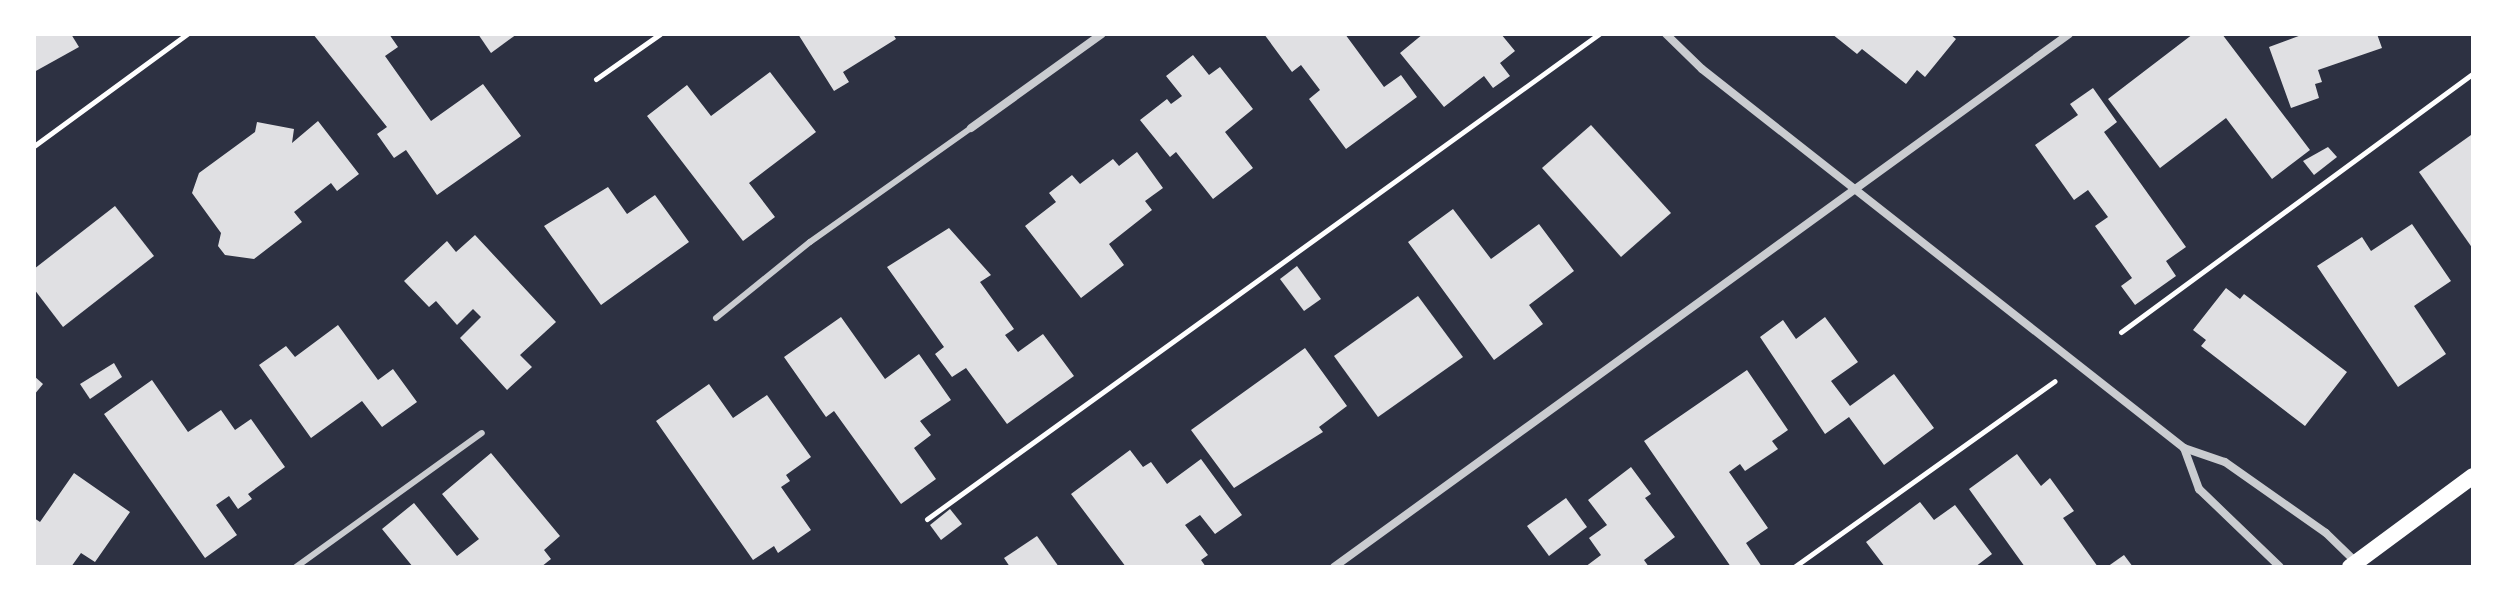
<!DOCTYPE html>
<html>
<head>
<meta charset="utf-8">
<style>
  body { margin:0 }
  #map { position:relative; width:2507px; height:601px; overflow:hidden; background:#2d3142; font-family:Helvetica,sans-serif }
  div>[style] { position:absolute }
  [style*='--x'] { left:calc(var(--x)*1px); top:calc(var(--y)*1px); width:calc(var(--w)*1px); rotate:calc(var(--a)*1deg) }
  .building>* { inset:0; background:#e0e0e3 }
  .path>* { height:5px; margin:-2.5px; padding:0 2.5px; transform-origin:2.5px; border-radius:2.5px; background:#fff }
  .service>* { height:6px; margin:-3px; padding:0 3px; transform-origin:3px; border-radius:3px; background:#caccd0 }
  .minor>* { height:8px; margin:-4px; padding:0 4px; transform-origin:4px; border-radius:4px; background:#caccd0 }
  .secondary>* { height:16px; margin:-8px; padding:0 8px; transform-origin:8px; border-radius:8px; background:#fff }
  span { translate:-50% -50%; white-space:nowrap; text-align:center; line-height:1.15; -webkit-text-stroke:6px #fff; paint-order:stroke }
  .frame { position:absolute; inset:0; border:36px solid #fff; pointer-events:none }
</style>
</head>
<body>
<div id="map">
  <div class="building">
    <div style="clip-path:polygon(34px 34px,71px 34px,79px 47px,34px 72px)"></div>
    <div style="clip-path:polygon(313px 34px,389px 34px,398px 47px,385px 56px,431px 121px,483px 84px,521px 136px,437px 195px,406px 150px,394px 158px,377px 134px,387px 127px)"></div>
    <div style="clip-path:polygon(478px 34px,517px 34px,491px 53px)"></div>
    <div style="clip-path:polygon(798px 34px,893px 34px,896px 39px,843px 72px,849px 82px,834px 91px)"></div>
    <div style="clip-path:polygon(1264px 34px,1345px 34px,1384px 87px,1401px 75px,1417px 97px,1346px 149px,1309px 99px,1320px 90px,1301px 65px,1292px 72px)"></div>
    <div style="clip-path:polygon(1423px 34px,1501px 34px,1515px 51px,1500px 63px,1510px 76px,1493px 88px,1484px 76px,1444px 107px,1400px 53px)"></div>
    <div style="clip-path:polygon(1832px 34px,1950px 34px,1956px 39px,1925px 77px,1917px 70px,1906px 84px,1862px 49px,1857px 54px)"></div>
    <div style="clip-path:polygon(2193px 34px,2222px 34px,2310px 150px,2272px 179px,2226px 118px,2160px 168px,2108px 99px)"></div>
    <div style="clip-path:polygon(2304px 34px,2377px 34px,2382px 48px,2318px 70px,2322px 82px,2315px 84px,2319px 98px,2291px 108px,2269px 47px)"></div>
    <div style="clip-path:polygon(1193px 55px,1209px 75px,1220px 67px,1253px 109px,1225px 132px,1253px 168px,1213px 199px,1176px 152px,1170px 157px,1140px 120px,1167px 99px,1171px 104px,1182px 96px,1166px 76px)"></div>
    <div style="clip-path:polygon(770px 72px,816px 132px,749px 183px,775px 217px,743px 241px,647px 116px,687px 85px,711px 116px)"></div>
    <div style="clip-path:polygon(2093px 88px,2117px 122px,2104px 132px,2186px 247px,2166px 261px,2176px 276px,2135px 305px,2121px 286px,2132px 278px,2095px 226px,2108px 217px,2088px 190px,2074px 200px,2035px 145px,2078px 115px,2070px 104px)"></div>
    <div style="clip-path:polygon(318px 121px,359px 174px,337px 191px,331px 183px,294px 212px,302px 222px,254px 259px,225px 255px,218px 246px,221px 233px,192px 193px,199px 173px,255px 132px,257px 122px,294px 129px,292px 143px)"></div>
    <div style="clip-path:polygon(1591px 125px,1671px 213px,1621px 257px,1542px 168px)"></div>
    <div style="clip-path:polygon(2471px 135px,2473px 139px,2473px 249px,2419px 172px)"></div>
    <div style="clip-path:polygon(2328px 147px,2337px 157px,2314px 175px,2303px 161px)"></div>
    <div style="clip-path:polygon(1137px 152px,1163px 188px,1145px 201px,1152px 210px,1109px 244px,1124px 265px,1081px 298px,1025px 226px,1056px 202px,1049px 193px,1072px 175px,1080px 184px,1113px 159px,1119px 166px)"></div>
    <div style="clip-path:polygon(608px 187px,627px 214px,655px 195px,689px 242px,601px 305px,544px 226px)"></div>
    <div style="clip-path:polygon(115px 206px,154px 256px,63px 327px,34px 289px,34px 269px)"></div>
    <div style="clip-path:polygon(1453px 209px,1491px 259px,1539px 224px,1574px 271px,1529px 305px,1543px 324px,1494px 360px,1408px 242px)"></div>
    <div style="clip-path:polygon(2412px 224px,2451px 281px,2414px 306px,2446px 354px,2398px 387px,2317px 266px,2362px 237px,2371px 251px)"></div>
    <div style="clip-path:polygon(949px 228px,991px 275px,980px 282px,1014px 329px,1005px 335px,1018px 352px,1043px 334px,1074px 376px,1007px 424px,966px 368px,952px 377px,935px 354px,944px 347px,887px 267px)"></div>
    <div style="clip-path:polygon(475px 235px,556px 322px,520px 355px,532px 367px,507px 390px,460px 338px,481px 317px,473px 309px,457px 325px,436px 301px,429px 307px,404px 281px,447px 241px,456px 252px)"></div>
    <div style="clip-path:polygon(1297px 266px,1321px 299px,1304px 311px,1280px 279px)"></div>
    <div style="clip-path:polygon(2226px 288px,2240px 299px,2244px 294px,2347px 372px,2305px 426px,2201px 346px,2206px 340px,2193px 330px)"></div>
    <div style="clip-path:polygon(1418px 296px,1463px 357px,1378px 417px,1334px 356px)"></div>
    <div style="clip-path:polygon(841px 317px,885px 379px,919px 354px,951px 400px,920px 421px,931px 435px,914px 448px,936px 479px,901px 504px,834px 411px,826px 417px,784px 357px)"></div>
    <div style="clip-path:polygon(1825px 317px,1858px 362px,1831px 381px,1850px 406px,1894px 374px,1934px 428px,1884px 465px,1849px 417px,1825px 434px,1760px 337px,1783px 320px,1796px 339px)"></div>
    <div style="clip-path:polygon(338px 325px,378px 380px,393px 369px,417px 402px,382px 427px,362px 401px,311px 438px,259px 365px,286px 346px,295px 357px)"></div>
    <div style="clip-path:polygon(1305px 348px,1347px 406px,1319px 427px,1323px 432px,1234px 488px,1191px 430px)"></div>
    <div style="clip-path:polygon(114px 363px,122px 377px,90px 399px,80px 384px)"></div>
    <div style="clip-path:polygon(1747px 370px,1788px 430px,1772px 441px,1778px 449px,1745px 471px,1740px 464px,1729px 472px,1768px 528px,1746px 543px,1762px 567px,1731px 567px,1644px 441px)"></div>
    <div style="clip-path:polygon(34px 376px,43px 384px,34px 395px)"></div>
    <div style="clip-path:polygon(152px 380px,188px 432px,221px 410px,235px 430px,251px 419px,285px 467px,248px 494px,252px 499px,238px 509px,229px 496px,216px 505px,237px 535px,205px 558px,104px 414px)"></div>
    <div style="clip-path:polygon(709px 384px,733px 418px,767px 395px,811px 457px,786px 475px,790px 481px,781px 487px,811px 530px,778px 553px,774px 546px,753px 560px,656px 421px)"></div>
    <div style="clip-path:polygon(1130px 450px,1143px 467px,1151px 462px,1167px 484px,1201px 459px,1242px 515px,1215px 534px,1200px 515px,1185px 525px,1208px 555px,1201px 560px,1206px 567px,1126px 567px,1071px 494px)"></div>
    <div style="clip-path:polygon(491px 453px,560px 536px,544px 550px,551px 559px,541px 567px,413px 567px,382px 529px,414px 503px,457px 556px,479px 539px,442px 494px)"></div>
    <div style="clip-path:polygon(2017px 454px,2041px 486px,2050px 478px,2074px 511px,2063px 518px,2098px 567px,2025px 567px,1969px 489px)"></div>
    <div style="clip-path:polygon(1631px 467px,1651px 494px,1645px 498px,1675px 537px,1644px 560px,1649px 567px,1585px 567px,1601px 555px,1589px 538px,1607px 525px,1588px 500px)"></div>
    <div style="clip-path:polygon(74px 473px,130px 512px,95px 562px,81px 553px,71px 567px,34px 567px,34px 518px,40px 522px)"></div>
    <div style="clip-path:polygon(1566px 498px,1587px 527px,1549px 556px,1527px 526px)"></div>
    <div style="clip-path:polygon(1920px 502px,1934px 520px,1955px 505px,1992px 554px,1975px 567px,1885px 567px,1866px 542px)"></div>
    <div style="clip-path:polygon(950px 509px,962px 524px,941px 540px,930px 525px)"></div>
    <div style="clip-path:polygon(1037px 536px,1059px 567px,1010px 567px,1004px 558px)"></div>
    <div style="clip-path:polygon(2124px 555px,2133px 567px,2107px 567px)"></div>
  </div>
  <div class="path">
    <div style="--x:596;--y:79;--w:78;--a:-35.1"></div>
    <div style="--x:34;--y:146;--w:190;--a:-36.2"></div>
    <div style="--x:2121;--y:332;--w:437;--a:-36.3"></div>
    <div style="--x:927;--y:519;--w:829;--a:-35.82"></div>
    <div style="--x:1794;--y:567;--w:320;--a:-35.5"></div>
  </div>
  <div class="service">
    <div style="--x:716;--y:318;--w:121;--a:-39"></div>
    <div style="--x:810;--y:242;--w:197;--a:-35.3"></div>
    <div style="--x:296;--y:567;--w:229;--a:-35.8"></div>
  </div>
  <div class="minor">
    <div style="--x:1666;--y:34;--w:50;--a:44.2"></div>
    <div style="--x:1702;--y:69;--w:613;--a:38.18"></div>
    <div style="--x:2184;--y:448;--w:43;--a:18.9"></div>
    <div style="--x:2225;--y:462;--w:123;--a:35.1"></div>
    <div style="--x:2326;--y:533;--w:45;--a:44.1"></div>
    <div style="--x:971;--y:128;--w:161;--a:-35.7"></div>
    <div style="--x:2184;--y:448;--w:44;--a:69.9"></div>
    <div style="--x:2199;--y:489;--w:112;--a:43.9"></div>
    <div style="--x:1334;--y:567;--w:908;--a:-35.95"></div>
  </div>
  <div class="secondary">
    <div style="--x:2350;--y:567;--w:153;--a:-36.5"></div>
  </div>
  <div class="frame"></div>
</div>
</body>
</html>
